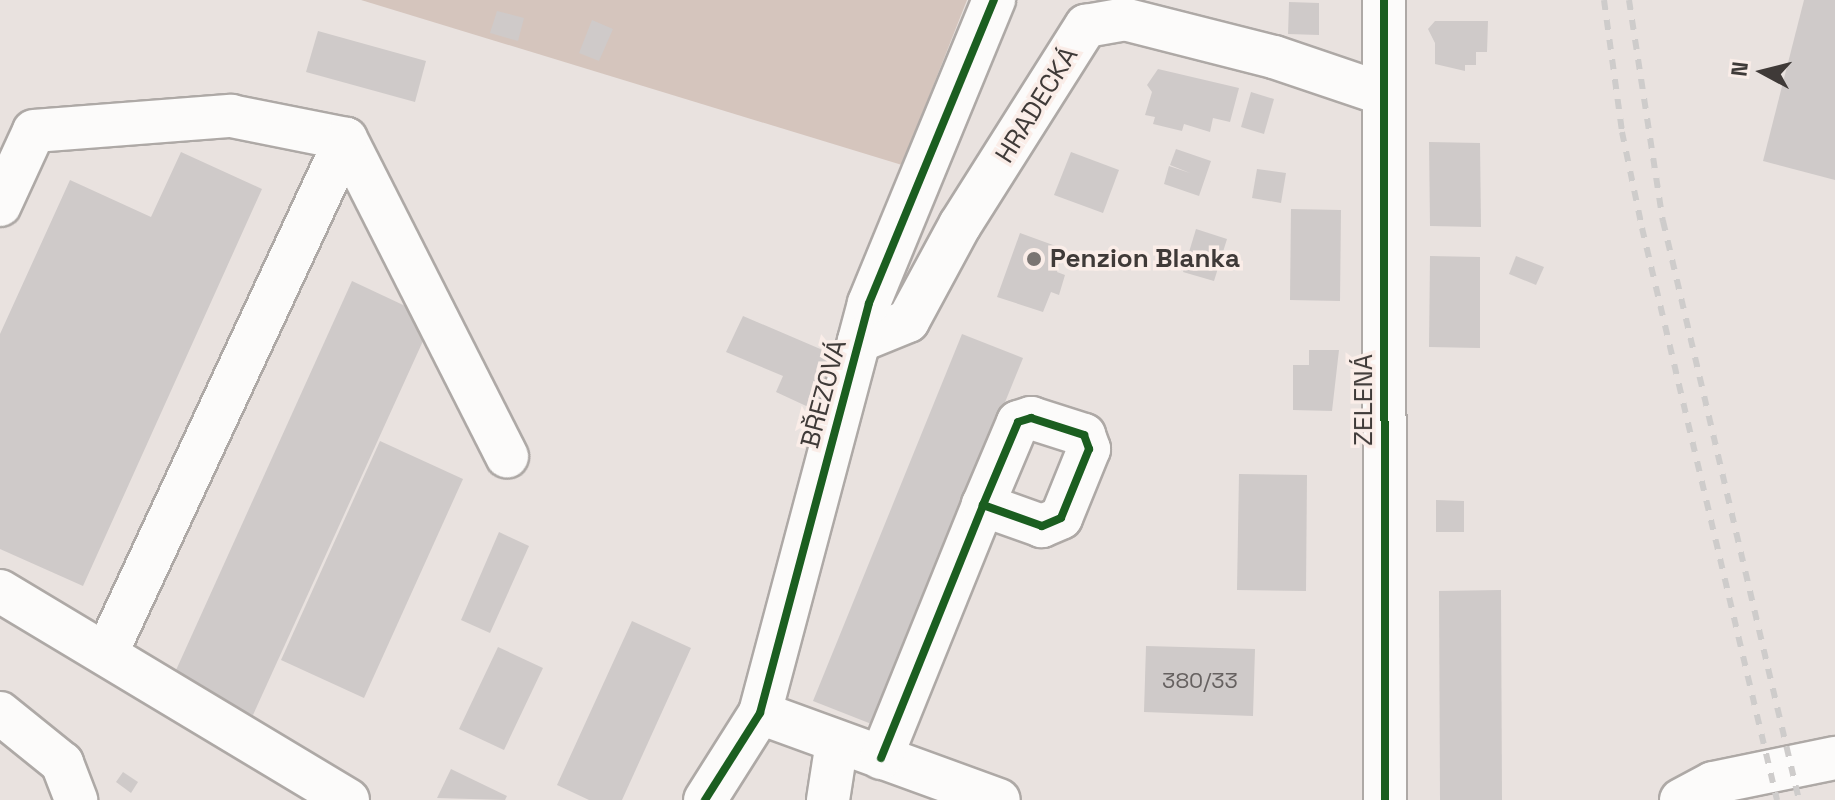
<!DOCTYPE html>
<html>
<head>
<meta charset="utf-8">
<style>
  body { margin:0 }
  #map { position:relative; width:1835px; height:800px; overflow:hidden; background:#e9e2df; font-family:"Space Grotesk",sans-serif }
  div>[style] { position:absolute }
  [style*='--x'] { left:calc(var(--x)*1px); top:calc(var(--y)*1px); width:calc(var(--w)*1px); rotate:calc(var(--a)*1deg) }
  .green>* { inset:0; background:#d5c5bd }
  .building>* { inset:0; background:#cfcac9 }
  .roads { filter:drop-shadow(2px 0 #aea9a6) drop-shadow(-2px 0 #aea9a6) drop-shadow(0 2px #aea9a6) drop-shadow(0 -2px #aea9a6) }
  .minor>* { height:42px; margin:-21px; padding:0 21px; transform-origin:21px; border-radius:21px; background:#fcfbfa }
  .rail>* { height:6px; margin-top:-3px; transform-origin:0; background:repeating-linear-gradient(90deg,#cecccb 0 10px,transparent 0 20px) }
  .cycleway>* { height:8px; margin:-4px; padding:0 4px; transform-origin:4px; border-radius:4px; background:#1b5e20 }
  .dots>* { width:22px; height:22px; translate:-50% -50%; box-sizing:border-box; border:4px solid #faede8; border-radius:50% }
  span { translate:-50% -50%; white-space:nowrap; text-align:center; line-height:1.15; -webkit-text-stroke:7px #faede8; paint-order:stroke }
  .number-label { font-size:22px; color:#666160 }
  .number-label span { -webkit-text-stroke-width:0 }
  .street-label { font-size:26px; color:#3f3a38 }
  .poi-label { font-size:26px; color:#3f3a38; font-weight:700 }
  .left { translate:0 -50%; text-align:left }
  .north { position:absolute; left:1723px; top:32px; width:80px; height:80px; -webkit-text-stroke:6px #faede8; paint-order:stroke; rotate:277deg; font-size:22px; font-weight:700; line-height:32px; text-align:center; color:#3f3a38 }
  .north::after { content:''; display:block; margin:auto; width:28px; height:36px; background:#3f3a38; clip-path:polygon(50% 0,100% 100%,50% 72%,0 100%) }
</style>
</head>
<body>
<div id="map">
  <div class="green">
    <div style="clip-path:polygon(361px 0,967px 0,902px 165px)"></div>
  </div>
  <div class="building">
    <div style="clip-path:polygon(1804px 0,1835px 0,1835px 180px,1763px 161px)"></div>
    <div style="clip-path:polygon(1289px 2px,1319px 3px,1319px 35px,1288px 34px)"></div>
    <div style="clip-path:polygon(497px 11px,524px 18px,518px 41px,490px 33px)"></div>
    <div style="clip-path:polygon(592px 20px,613px 29px,599px 61px,579px 53px)"></div>
    <div style="clip-path:polygon(1435px 21px,1488px 21px,1487px 52px,1476px 52px,1476px 65px,1465px 65px,1465px 71px,1435px 64px,1435px 43px,1428px 29px)"></div>
    <div style="clip-path:polygon(318px 31px,426px 61px,415px 102px,306px 72px)"></div>
    <div style="clip-path:polygon(1158px 69px,1239px 88px,1230px 122px,1213px 118px,1210px 132px,1184px 124px,1182px 131px,1153px 124px,1155px 117px,1145px 115px,1152px 92px,1147px 85px)"></div>
    <div style="clip-path:polygon(1251px 92px,1274px 99px,1264px 134px,1241px 127px)"></div>
    <div style="clip-path:polygon(1429px 142px,1480px 143px,1481px 227px,1430px 226px)"></div>
    <div style="clip-path:polygon(1176px 149px,1211px 161px,1199px 196px,1164px 184px,1169px 166px,1190px 173px,1170px 165px)"></div>
    <div style="clip-path:polygon(181px 152px,262px 189px,83px 586px,0 549px,0 334px,70px 180px,151px 217px)"></div>
    <div style="clip-path:polygon(1071px 152px,1119px 170px,1103px 213px,1054px 195px)"></div>
    <div style="clip-path:polygon(1257px 169px,1286px 173px,1281px 203px,1252px 198px)"></div>
    <div style="clip-path:polygon(1291px 209px,1341px 210px,1340px 301px,1290px 300px)"></div>
    <div style="clip-path:polygon(1196px 229px,1227px 239px,1214px 281px,1183px 272px)"></div>
    <div style="clip-path:polygon(1020px 233px,1064px 249px,1057px 272px,1065px 275px,1059px 295px,1051px 292px,1043px 312px,997px 297px)"></div>
    <div style="clip-path:polygon(1430px 256px,1480px 257px,1480px 348px,1429px 347px)"></div>
    <div style="clip-path:polygon(1516px 256px,1544px 267px,1536px 285px,1509px 274px)"></div>
    <div style="clip-path:polygon(352px 281px,433px 319px,253px 715px,172px 679px)"></div>
    <div style="clip-path:polygon(743px 316px,832px 354px,817px 411px,776px 392px,783px 376px,726px 352px)"></div>
    <div style="clip-path:polygon(962px 334px,1023px 358px,874px 725px,813px 701px)"></div>
    <div style="clip-path:polygon(1309px 350px,1339px 350px,1332px 411px,1293px 410px,1293px 365px,1309px 365px)"></div>
    <div style="clip-path:polygon(380px 441px,463px 479px,364px 698px,281px 660px)"></div>
    <div style="clip-path:polygon(1239px 474px,1307px 475px,1306px 591px,1237px 590px)"></div>
    <div style="clip-path:polygon(1436px 500px,1464px 501px,1464px 532px,1436px 532px)"></div>
    <div style="clip-path:polygon(499px 532px,529px 546px,490px 633px,461px 620px)"></div>
    <div style="clip-path:polygon(1501px 590px,1502px 800px,1440px 800px,1439px 591px)"></div>
    <div style="clip-path:polygon(632px 621px,691px 648px,622px 800px,589px 800px,557px 785px)"></div>
    <div style="clip-path:polygon(1146px 646px,1255px 649px,1253px 716px,1144px 712px)"></div>
    <div style="clip-path:polygon(498px 647px,543px 668px,504px 750px,459px 729px)"></div>
    <div style="clip-path:polygon(451px 769px,507px 796px,505px 800px,437px 798px)"></div>
    <div style="clip-path:polygon(123px 772px,138px 782px,131px 793px,116px 782px)"></div>
  </div>
  <div class="roads">
    <div class="minor">
      <div style="--x:1384;--y:0;--w:800;--a:89.93"></div>
      <div style="--x:346;--y:139;--w:356;--a:63.1"></div>
      <div style="--x:0;--y:205;--w:81;--a:-65.3"></div>
      <div style="--x:34;--y:131;--w:198;--a:-4.4"></div>
      <div style="--x:231;--y:116;--w:117;--a:11.3"></div>
      <div style="--x:346;--y:139;--w:566;--a:114.98"></div>
      <div style="--x:859;--y:341;--w:53;--a:-22.2"></div>
      <div style="--x:908;--y:321;--w:109;--a:-61.6"></div>
      <div style="--x:960;--y:225;--w:236;--a:-57.7"></div>
      <div style="--x:1086;--y:26;--w:39;--a:-10"></div>
      <div style="--x:1124;--y:19;--w:155;--a:14.2"></div>
      <div style="--x:1274;--y:57;--w:115;--a:18.7"></div>
      <div style="--x:0;--y:591;--w:406;--a:31"></div>
      <div style="--x:0;--y:713;--w:80;--a:38.9"></div>
      <div style="--x:62;--y:763;--w:40;--a:69"></div>
      <div style="--x:760;--y:713;--w:254;--a:20"></div>
      <div style="--x:881;--y:758;--w:273;--a:-68"></div>
      <div style="--x:983;--y:505;--w:90;--a:-67.1"></div>
      <div style="--x:1018;--y:422;--w:14;--a:-17"></div>
      <div style="--x:1031;--y:418;--w:56;--a:17.8"></div>
      <div style="--x:1084;--y:435;--w:15;--a:70"></div>
      <div style="--x:1089;--y:449;--w:74;--a:112.1"></div>
      <div style="--x:1061;--y:518;--w:21;--a:157"></div>
      <div style="--x:1042;--y:526;--w:63;--a:-160.4"></div>
      <div style="--x:705;--y:800;--w:103;--a:-57.7"></div>
      <div style="--x:760;--y:713;--w:424;--a:-75.1"></div>
      <div style="--x:869;--y:303;--w:328;--a:-67.6"></div>
      <div style="--x:828;--y:800;--w:59;--a:-81.2"></div>
      <div style="--x:1681;--y:800;--w:36;--a:-28"></div>
      <div style="--x:1713;--y:783;--w:125;--a:-11.6"></div>
    </div>
  </div>
  <div class="rail">
    <div style="--x:1604;--y:0;--w:133;--a:82.2"></div>
    <div style="--x:1622;--y:132;--w:98;--a:78.2"></div>
    <div style="--x:1642;--y:228;--w:588;--a:76.72"></div>
    <div style="--x:1629;--y:0;--w:224;--a:81.3"></div>
    <div style="--x:1663;--y:221;--w:595;--a:76.78"></div>
  </div>
  <div class="cycleway">
    <div style="--x:1384;--y:0;--w:800;--a:89.93"></div>
    <div style="--x:881;--y:758;--w:273;--a:-68"></div>
    <div style="--x:983;--y:505;--w:90;--a:-67.1"></div>
    <div style="--x:1018;--y:422;--w:14;--a:-17"></div>
    <div style="--x:1031;--y:418;--w:56;--a:17.8"></div>
    <div style="--x:1084;--y:435;--w:15;--a:70"></div>
    <div style="--x:1089;--y:449;--w:74;--a:112.1"></div>
    <div style="--x:1061;--y:518;--w:21;--a:157"></div>
    <div style="--x:1042;--y:526;--w:63;--a:-160.4"></div>
    <div style="--x:705;--y:800;--w:103;--a:-57.7"></div>
    <div style="--x:760;--y:713;--w:424;--a:-75.1"></div>
    <div style="--x:869;--y:303;--w:328;--a:-67.6"></div>
  </div>
  <div class="dots">
    <div style="left:1034px;top:259px;background:#7a7572"></div>
  </div>
  <div class="number-label">
    <span style="left:1200px;top:681px">380/33</span>
  </div>
  <div class="street-label">
    <span style="left:1037px;top:105px;rotate:-58deg">HRADECKÁ</span>
    <span style="left:824px;top:394px;rotate:-75deg">BŘEZOVÁ</span>
    <span style="left:1364px;top:400px;rotate:-90deg">ZELENÁ</span>
  </div>
  <div class="poi-label">
    <span class="left" style="left:1050px;top:259px">Penzion Blanka</span>
  </div>
  <div class="north">N</div>
</div>
</body>
</html>
